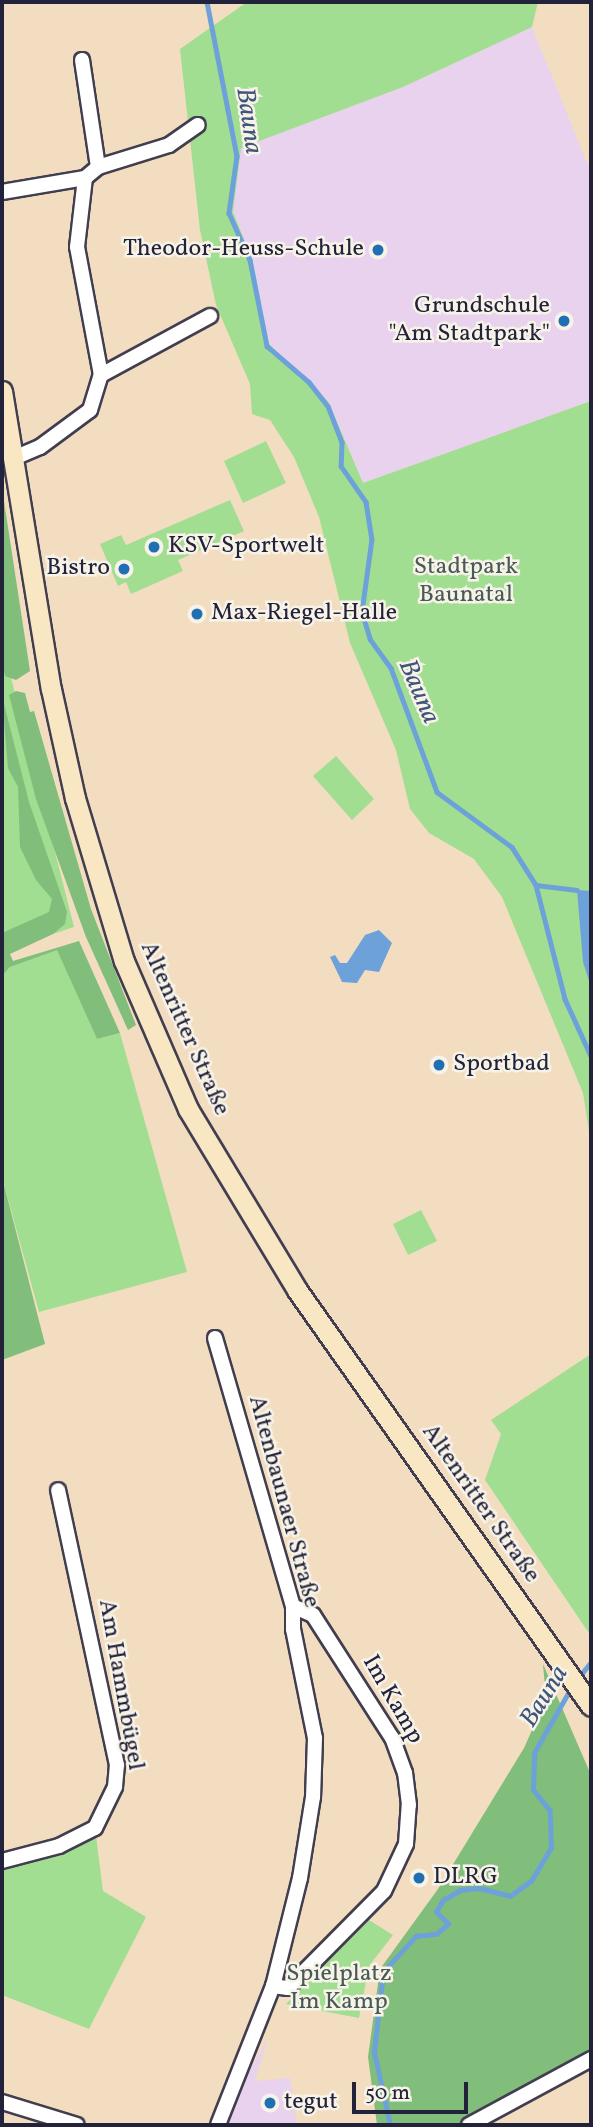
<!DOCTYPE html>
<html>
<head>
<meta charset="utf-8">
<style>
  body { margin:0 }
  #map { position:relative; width:593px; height:2127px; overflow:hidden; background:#f3ddc0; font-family:Vollkorn,serif }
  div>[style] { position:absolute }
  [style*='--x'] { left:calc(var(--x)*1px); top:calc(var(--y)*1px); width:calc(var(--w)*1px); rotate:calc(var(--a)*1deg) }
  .built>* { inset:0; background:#e8d2ee }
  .green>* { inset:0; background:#a2de91 }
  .forest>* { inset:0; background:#81bd7b }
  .water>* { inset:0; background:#6da1d9 }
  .stream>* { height:4.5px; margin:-2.25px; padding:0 2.25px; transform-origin:2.25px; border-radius:2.25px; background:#6da1d9 }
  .roads { filter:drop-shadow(2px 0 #413e4f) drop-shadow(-2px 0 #413e4f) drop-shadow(0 2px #413e4f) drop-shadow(0 -2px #413e4f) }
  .minor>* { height:14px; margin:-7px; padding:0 7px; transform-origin:7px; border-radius:7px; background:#fff }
  .secondary>* { height:19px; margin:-9.5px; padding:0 9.5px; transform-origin:9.5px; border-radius:9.5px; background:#f9e7c3 }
  .dots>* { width:19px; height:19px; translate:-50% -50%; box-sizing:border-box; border:4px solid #f7f3e8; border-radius:50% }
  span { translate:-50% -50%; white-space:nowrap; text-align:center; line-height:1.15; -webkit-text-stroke:5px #f7f3e8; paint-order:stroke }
  .poi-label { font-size:24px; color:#22223b }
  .right { translate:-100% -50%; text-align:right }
  .left { translate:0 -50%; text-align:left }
  .park-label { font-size:24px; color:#485a55 }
  .street-label { font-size:24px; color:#22223b }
  .water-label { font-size:26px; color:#40557a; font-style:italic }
  .frame { position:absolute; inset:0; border:4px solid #22223b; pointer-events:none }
  .scale { position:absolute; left:352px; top:2082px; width:116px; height:32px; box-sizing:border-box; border:4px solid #22223b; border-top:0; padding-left:9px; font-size:21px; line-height:24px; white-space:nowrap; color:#22223b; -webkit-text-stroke:5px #f7f3e8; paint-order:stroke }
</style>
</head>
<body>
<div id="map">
  <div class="built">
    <div style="clip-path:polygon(532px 27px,591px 173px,591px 401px,363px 483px,328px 401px,269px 344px,252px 259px,233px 212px,240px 148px,403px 87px)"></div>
    <div style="clip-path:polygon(268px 2038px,255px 2081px,290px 2078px,297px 2125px,217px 2125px)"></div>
  </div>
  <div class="green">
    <div style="clip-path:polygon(247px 2px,538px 2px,532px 27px,403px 87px,241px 148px,233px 212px,252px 259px,269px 344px,328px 401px,363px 483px,591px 401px,591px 1144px,583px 1093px,502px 897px,474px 859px,429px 833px,410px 809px,396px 750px,350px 643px,319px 517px,294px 457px,270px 420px,252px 414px,250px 384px,216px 305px,200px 230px,180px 49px)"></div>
    <div style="clip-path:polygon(266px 441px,286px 483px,243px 503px,224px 461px)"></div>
    <div style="clip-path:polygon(230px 500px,244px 531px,178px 560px,183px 571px,131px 594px,126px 582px,118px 586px,100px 544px,121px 535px,126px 545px)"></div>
    <div style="clip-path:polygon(2px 642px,74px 927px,2px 951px)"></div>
    <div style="clip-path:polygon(336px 756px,374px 799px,352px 820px,313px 776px)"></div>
    <div style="clip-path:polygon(57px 949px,97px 1039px,120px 1033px,187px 1272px,39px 1312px,2px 1177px,2px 976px,10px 967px)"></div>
    <div style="clip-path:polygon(421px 1210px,437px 1241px,408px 1255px,393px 1224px)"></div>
    <div style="clip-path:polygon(591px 1354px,591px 1636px,485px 1480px,501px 1434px,491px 1420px)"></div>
    <div style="clip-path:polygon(95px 1828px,103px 1891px,146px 1917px,89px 2029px,2px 1995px,2px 1861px)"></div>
    <div style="clip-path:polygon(369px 1920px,393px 1935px,369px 1966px,359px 2018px,286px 2004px)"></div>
  </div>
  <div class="forest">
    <div style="clip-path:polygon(2px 488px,30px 671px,16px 680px,5px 676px,2px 662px)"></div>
    <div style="clip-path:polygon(16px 691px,25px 693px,30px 712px,34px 711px,91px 909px,136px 1025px,128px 1030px,86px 937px,36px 799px,9px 695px)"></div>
    <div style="clip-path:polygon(2px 696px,29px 802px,67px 912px,65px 924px,53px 934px,10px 954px,13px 961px,79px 941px,120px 1033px,97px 1039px,57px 950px,10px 967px,2px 976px,2px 933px,49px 912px,52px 899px,36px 880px,20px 847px,18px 787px,8px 768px)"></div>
    <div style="clip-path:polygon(2px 1177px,45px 1344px,2px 1360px)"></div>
    <div style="clip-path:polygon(543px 1664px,591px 1775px,591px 2059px,469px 2125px,377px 2125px,368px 2057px,380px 1969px,438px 1889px,524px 1748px,546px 1699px)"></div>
  </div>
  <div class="water">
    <div style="clip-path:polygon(577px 890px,591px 891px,591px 987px,583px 962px)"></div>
    <div style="clip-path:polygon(379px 930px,392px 943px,379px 972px,365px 970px,357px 983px,342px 982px,330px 957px,335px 955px,340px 963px,347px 963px,365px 935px)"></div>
  </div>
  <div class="stream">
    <div style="--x:207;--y:2;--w:157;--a:79"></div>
    <div style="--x:237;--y:156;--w:58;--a:98"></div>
    <div style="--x:229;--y:213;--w:51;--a:65.9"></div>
    <div style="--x:250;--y:260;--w:88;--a:78.8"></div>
    <div style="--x:267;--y:346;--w:55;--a:40.6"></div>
    <div style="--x:309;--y:382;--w:31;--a:52"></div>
    <div style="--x:328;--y:406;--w:39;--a:69"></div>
    <div style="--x:342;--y:442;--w:24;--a:92"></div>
    <div style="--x:341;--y:466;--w:44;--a:55.2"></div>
    <div style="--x:366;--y:502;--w:37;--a:81"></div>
    <div style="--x:372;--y:539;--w:74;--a:97.8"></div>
    <div style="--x:362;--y:612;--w:28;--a:73"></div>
    <div style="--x:370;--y:639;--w:36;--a:54"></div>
    <div style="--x:391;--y:668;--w:132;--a:69.6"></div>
    <div style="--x:437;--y:792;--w:93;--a:36.3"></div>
    <div style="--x:512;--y:847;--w:45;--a:57.7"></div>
    <div style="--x:536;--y:885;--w:118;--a:75.7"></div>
    <div style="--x:565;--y:999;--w:63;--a:65.5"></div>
    <div style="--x:536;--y:885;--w:41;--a:7"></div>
    <div style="--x:578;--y:1678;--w:21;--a:-51"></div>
    <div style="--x:390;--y:2125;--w:75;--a:-102.4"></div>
    <div style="--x:374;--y:2052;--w:81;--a:-83.6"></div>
    <div style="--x:383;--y:1972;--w:49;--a:-47.5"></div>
    <div style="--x:416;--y:1936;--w:20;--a:-6"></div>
    <div style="--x:436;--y:1934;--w:16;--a:-40"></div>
    <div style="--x:448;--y:1924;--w:17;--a:-135"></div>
    <div style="--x:436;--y:1912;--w:14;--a:-60"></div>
    <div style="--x:443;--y:1900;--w:20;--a:-30"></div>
    <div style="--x:460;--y:1890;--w:19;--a:-6"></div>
    <div style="--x:479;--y:1888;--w:32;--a:14"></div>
    <div style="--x:510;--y:1896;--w:26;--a:-36"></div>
    <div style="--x:531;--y:1881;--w:39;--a:-59"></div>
    <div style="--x:551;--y:1848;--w:37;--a:-92"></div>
    <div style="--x:550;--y:1811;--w:27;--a:-129"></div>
    <div style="--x:533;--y:1790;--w:37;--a:-88"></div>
    <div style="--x:534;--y:1753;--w:75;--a:-60.4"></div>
  </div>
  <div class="roads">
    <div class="minor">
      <div style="--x:82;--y:60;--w:108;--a:81.5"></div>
      <div style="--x:2;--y:192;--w:84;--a:-9.6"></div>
      <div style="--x:101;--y:375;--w:130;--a:-100.6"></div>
      <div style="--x:77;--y:247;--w:69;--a:-83.4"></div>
      <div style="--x:85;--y:178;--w:17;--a:-40"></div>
      <div style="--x:98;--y:167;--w:74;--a:-17.2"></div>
      <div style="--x:169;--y:145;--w:35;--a:-35"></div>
      <div style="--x:14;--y:458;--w:28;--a:-23"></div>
      <div style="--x:40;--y:447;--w:62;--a:-36.5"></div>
      <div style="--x:90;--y:410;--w:37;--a:-73"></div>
      <div style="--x:101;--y:375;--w:124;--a:-28.4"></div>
      <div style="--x:215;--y:1338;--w:279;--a:73.8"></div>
      <div style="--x:293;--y:1606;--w:23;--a:90"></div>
      <div style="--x:293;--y:1629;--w:111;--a:78.6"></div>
      <div style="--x:315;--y:1738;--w:59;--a:91.9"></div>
      <div style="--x:313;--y:1797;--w:82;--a:99.1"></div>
      <div style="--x:300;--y:1878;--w:111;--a:104"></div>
      <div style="--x:273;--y:1986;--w:149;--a:111.6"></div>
      <div style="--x:2;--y:1861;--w:59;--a:-14.7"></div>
      <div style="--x:59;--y:1846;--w:40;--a:-26.6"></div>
      <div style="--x:95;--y:1828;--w:46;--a:-64"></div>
      <div style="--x:115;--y:1787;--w:22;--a:-85"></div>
      <div style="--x:117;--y:1765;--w:281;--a:-102.1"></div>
      <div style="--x:273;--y:1986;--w:15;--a:8"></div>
      <div style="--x:288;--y:1988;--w:136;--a:-45.3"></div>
      <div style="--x:384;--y:1891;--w:52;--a:-64.9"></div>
      <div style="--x:406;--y:1844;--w:39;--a:-86"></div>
      <div style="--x:409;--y:1805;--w:32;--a:-97"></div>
      <div style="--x:405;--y:1773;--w:37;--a:-110"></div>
      <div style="--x:392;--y:1738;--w:146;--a:-122.7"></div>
      <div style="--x:313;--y:1615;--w:22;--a:-156"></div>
      <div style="--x:2;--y:2102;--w:78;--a:17"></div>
      <div style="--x:469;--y:2125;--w:139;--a:-28.4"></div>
    </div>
    <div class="secondary">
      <div style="--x:2;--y:391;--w:302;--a:80.7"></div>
      <div style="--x:51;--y:689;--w:112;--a:77.6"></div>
      <div style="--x:75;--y:798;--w:170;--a:73.3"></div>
      <div style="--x:124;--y:961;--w:161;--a:66.6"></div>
      <div style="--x:188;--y:1109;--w:211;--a:58.9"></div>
      <div style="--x:297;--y:1290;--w:509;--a:54.75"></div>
    </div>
  </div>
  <div class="dots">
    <div style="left:378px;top:250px;background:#1f6fb2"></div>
    <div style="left:564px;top:321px;background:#1f6fb2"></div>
    <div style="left:154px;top:547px;background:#1f6fb2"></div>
    <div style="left:124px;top:569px;background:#1f6fb2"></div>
    <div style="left:197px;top:614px;background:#1f6fb2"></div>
    <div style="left:439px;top:1065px;background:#1f6fb2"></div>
    <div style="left:419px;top:1878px;background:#1f6fb2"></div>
    <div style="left:270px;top:2103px;background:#1f6fb2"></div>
  </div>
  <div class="poi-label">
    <span class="right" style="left:364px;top:250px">Theodor-Heuss-Schule</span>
    <span class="right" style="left:550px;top:321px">Grundschule<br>"Am Stadtpark"</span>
    <span class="left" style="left:168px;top:547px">KSV-Sportwelt</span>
    <span class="right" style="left:110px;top:569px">Bistro</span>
    <span class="left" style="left:211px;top:614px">Max-Riegel-Halle</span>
    <span class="left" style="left:453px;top:1065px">Sportbad</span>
    <span class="left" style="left:433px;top:1878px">DLRG</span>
    <span class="left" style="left:284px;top:2103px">tegut</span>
  </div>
  <div class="park-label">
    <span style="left:466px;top:582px">Stadtpark<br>Baunatal</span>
    <span style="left:339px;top:1989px">Spielplatz<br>Im Kamp</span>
  </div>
  <div class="street-label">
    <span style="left:184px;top:1029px;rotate:66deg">Altenritter Straße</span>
    <span style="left:283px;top:1502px;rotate:75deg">Altenbaunaer Straße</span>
    <span style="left:480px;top:1504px;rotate:55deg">Altenritter Straße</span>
    <span style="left:120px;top:1685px;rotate:80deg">Am Hammbügel</span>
    <span style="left:392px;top:1700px;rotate:60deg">Im Kamp</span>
  </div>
  <div class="water-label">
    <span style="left:248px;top:121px;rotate:82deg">Bauna</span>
    <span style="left:418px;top:692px;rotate:67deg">Bauna</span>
    <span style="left:545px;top:1697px;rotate:-58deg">Bauna</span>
  </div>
  <div class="frame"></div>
  <div class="scale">50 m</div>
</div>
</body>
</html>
